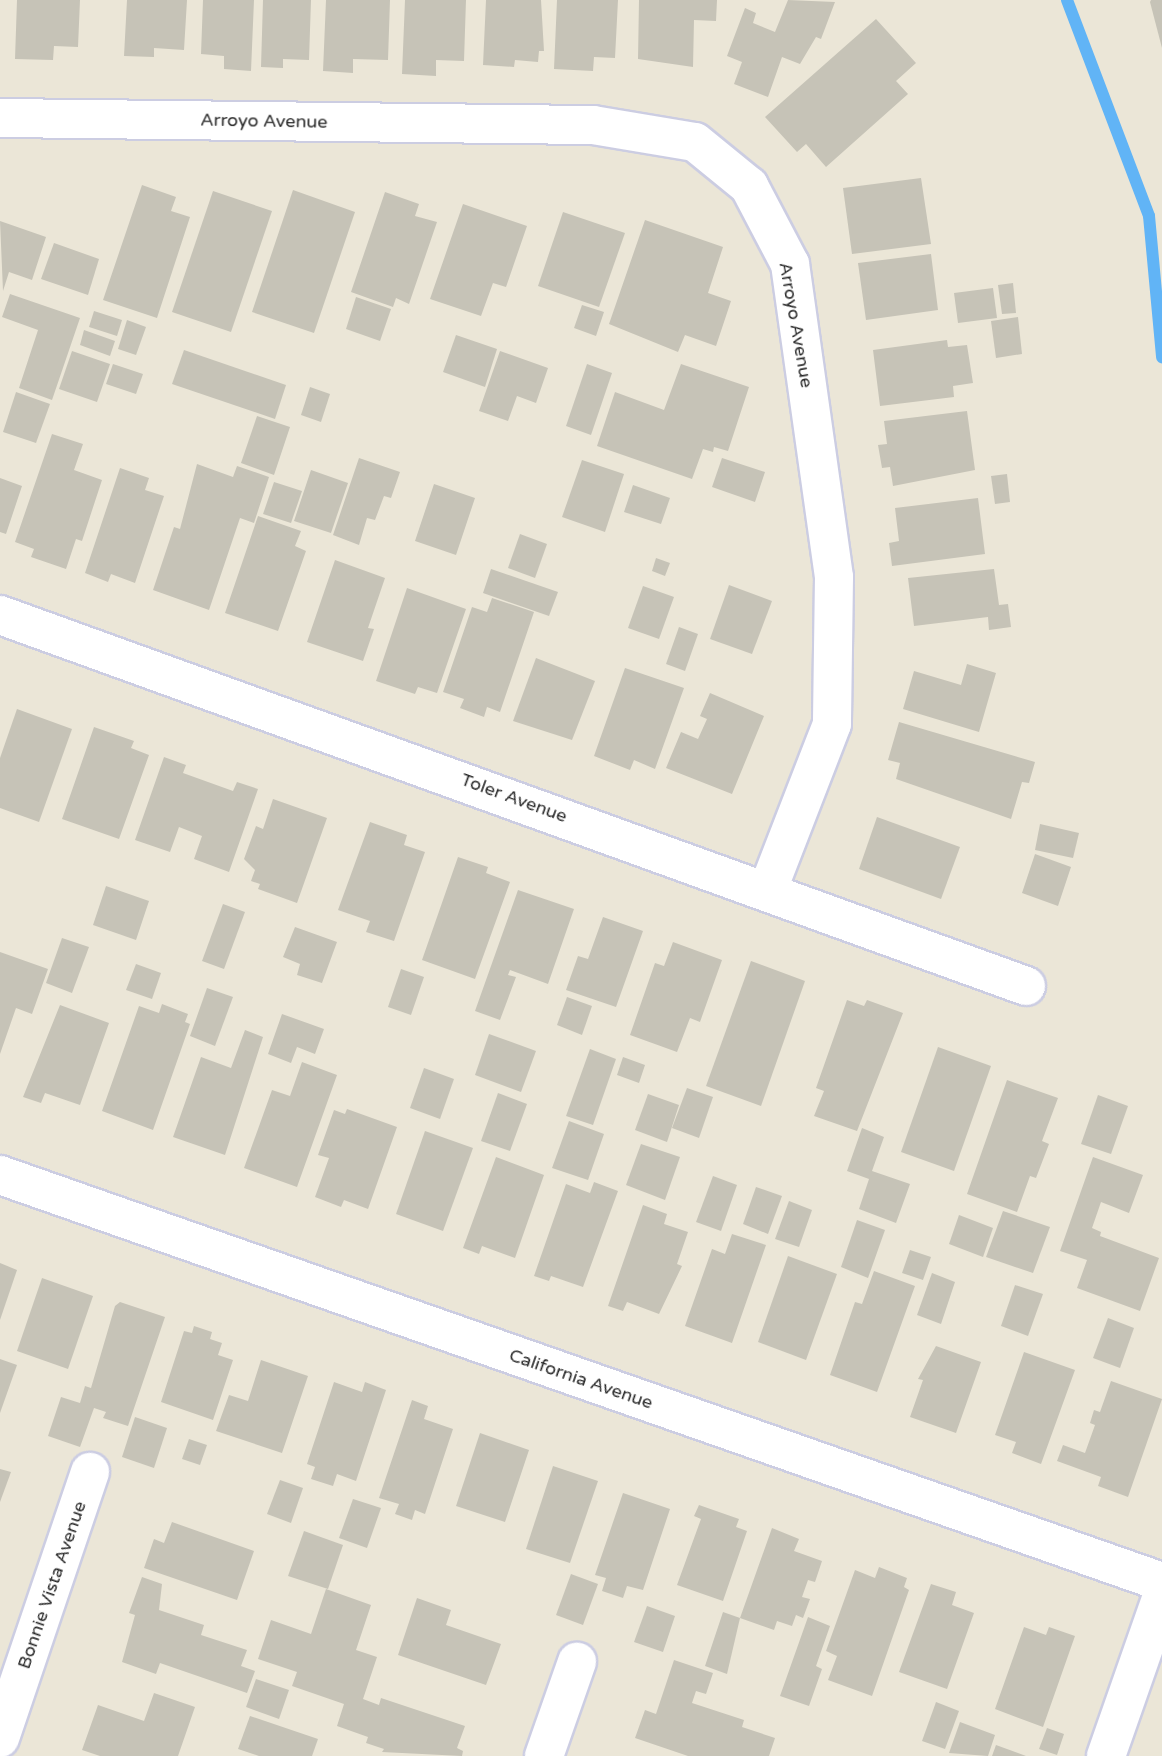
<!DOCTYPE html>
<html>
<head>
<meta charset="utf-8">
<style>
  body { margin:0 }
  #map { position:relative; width:1162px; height:1756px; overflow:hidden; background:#ebe6d7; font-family:"Varela Round",sans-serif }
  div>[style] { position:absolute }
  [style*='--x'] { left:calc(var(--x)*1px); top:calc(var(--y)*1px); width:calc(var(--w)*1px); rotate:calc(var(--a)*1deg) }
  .stream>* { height:12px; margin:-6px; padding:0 6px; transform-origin:6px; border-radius:6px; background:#61b4f6 }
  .building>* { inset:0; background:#c6c3b7 }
  .roads { filter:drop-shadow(2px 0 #cccde2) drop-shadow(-2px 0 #cccde2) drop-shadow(0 2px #cccde2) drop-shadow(0 -2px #cccde2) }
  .minor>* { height:38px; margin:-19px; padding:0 19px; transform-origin:19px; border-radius:19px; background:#fff }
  span { translate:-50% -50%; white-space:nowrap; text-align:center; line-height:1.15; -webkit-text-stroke:7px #fff; paint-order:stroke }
  .street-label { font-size:18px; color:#272727 }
</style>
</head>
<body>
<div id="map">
  <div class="stream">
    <div style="--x:1067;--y:0;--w:231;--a:69.2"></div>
    <div style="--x:1149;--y:216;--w:142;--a:84.7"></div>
  </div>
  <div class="building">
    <div style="clip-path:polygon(17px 0,80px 0,78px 47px,54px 46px,53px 60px,15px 59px)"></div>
    <div style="clip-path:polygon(127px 0,187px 0,184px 50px,154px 48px,154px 57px,124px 56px)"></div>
    <div style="clip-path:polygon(203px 0,254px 0,251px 71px,224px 69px,224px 56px,201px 54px)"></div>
    <div style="clip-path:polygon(263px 0,311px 0,309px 60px,283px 59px,283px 68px,261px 67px)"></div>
    <div style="clip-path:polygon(326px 0,390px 0,388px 60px,353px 59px,353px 73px,323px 71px)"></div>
    <div style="clip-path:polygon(405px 0,466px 0,464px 61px,436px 60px,436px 76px,402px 74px)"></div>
    <div style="clip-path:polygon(486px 0,541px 0,544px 51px,539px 51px,538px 62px,515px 60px,514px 67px,483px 65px)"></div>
    <div style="clip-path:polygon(557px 0,618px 0,615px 58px,594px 57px,593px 71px,554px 69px)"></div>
    <div style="clip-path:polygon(639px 0,717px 0,716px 21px,694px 20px,693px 67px,638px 59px)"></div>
    <div style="clip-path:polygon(788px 0,835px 2px,821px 39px,816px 37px,800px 64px,782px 57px,768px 97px,734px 84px,742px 62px,727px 56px,745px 8px,756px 13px,753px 23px,775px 32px)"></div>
    <div style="clip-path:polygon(1151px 0,1162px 0,1162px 48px,1150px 2px)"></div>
    <div style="clip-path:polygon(876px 19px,916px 63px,896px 81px,908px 94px,826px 167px,806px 144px,797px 152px,765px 117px)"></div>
    <div style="clip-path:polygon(921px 178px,931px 244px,852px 254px,843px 188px)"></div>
    <div style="clip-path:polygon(142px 185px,176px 197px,171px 211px,190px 217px,157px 318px,103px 300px)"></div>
    <div style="clip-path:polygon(293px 190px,355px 212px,314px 333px,252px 312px)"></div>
    <div style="clip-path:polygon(213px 191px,272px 211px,231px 332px,172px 312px)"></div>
    <div style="clip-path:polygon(385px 192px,419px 204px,415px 216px,437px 222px,409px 304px,396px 298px,393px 307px,351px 292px)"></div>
    <div style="clip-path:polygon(463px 204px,527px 226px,506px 287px,493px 283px,481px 316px,430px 299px)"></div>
    <div style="clip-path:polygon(563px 212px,625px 233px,599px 307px,538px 286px)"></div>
    <div style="clip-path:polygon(645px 220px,723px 247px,708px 293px,731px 301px,716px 346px,685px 335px,678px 352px,609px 324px)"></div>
    <div style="clip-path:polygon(0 221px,46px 237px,32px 280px,9px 272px,3px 291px)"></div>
    <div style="clip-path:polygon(54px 243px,99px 259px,88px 295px,41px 279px)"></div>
    <div style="clip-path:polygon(931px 254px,938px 310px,866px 320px,858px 263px)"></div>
    <div style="clip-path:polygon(1013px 283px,1016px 313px,1002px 314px,998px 285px)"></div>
    <div style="clip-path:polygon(993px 288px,997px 318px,958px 323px,954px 293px)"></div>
    <div style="clip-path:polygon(10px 294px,80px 318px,52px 400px,19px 388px,38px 330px,2px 317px)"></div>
    <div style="clip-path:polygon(356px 297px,391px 309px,380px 341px,346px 329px)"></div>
    <div style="clip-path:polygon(582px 305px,604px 312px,596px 336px,574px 328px)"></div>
    <div style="clip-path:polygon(94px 311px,122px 320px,117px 336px,89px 327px)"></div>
    <div style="clip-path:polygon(1018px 317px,1022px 354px,996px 358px,991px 321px)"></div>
    <div style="clip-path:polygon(127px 320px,146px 327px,136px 355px,118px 349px)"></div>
    <div style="clip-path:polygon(84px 330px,115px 341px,110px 356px,80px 345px)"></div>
    <div style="clip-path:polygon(456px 335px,497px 349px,485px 387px,443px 372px)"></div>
    <div style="clip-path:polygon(947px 340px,948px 347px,967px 345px,973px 383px,953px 386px,954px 397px,880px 406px,873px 350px)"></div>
    <div style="clip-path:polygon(184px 350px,286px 385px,275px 419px,172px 384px)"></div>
    <div style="clip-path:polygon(72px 351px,110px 364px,97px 402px,59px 389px)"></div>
    <div style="clip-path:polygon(500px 351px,548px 368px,536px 403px,517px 396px,508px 421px,479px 411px)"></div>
    <div style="clip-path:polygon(113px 364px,143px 374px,136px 394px,106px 384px)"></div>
    <div style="clip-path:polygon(587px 364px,612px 373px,591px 435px,566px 426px)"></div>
    <div style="clip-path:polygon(681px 364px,749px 387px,728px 451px,714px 447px,713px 452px,703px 449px,692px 479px,597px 446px,615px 392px,664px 410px)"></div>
    <div style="clip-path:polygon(310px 387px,330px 394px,321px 422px,301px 415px)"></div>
    <div style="clip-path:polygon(16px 392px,50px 404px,36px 443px,3px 432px)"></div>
    <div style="clip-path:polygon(967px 411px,975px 470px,893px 486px,890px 467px,882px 468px,878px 445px,887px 444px,884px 421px)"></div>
    <div style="clip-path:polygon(257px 416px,290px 427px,274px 475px,241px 463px)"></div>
    <div style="clip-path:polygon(52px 434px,83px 444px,74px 470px,102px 480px,82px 541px,76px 539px,66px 569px,31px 557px,34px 549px,15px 542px)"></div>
    <div style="clip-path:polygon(359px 458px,400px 472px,391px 498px,384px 496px,375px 520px,367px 518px,359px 545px,333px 535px)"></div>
    <div style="clip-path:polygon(722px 458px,765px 472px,755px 502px,712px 487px)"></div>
    <div style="clip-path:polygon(582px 460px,624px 474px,605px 532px,562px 517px)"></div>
    <div style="clip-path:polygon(197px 464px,233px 477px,237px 466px,269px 477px,254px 523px,240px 518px,209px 610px,153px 590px,174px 527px,180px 529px)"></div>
    <div style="clip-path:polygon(120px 468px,149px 478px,145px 490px,164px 496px,135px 583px,111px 574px,108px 582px,85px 573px)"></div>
    <div style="clip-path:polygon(311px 470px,348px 483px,331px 533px,294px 521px)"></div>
    <div style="clip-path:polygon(1007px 474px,1010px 502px,995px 504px,991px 476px)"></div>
    <div style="clip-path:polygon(0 478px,22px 486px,6px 534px,0 532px)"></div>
    <div style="clip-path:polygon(274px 482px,302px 491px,291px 523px,263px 514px)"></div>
    <div style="clip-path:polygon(434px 484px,475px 498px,456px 555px,415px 541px)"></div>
    <div style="clip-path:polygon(633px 485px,670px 498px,661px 524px,624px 512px)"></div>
    <div style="clip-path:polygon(978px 498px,985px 554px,892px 566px,889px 543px,899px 541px,895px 508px)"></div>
    <div style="clip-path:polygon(258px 516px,301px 531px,295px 546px,306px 551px,278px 631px,225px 613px)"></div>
    <div style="clip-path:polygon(520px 534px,547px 544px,535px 578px,508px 568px)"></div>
    <div style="clip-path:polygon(656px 558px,670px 563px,665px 576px,652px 571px)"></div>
    <div style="clip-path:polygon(335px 560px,385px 578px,368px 628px,374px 629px,363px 661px,307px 642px)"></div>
    <div style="clip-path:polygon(491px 569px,558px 592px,549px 616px,483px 593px)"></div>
    <div style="clip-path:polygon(994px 569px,999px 605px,1008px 604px,1011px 627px,989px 630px,988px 617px,914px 626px,908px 578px)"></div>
    <div style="clip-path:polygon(729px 585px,772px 601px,752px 654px,710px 639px)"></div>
    <div style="clip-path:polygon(643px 586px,674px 597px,659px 639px,628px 628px)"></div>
    <div style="clip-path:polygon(407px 588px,466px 609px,437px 693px,418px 687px,415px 694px,376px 681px)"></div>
    <div style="clip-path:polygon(492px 598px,534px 612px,500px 712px,487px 707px,484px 717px,460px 708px,464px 699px,443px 692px,472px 607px,487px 612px)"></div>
    <div style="clip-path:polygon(679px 627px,698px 634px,685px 671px,666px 664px)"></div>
    <div style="clip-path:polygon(536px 658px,595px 681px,572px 740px,513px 721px)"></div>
    <div style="clip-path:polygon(967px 664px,996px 673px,979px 732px,903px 709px,914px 671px,961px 685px)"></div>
    <div style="clip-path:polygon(625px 668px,684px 688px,655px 769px,634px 760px,630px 770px,594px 756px)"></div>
    <div style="clip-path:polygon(710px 693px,764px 716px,732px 794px,666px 768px,681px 732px,698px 739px,707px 719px,700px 716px)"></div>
    <div style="clip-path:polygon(17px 709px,72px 729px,39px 822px,0 808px,0 758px)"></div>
    <div style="clip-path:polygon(899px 722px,1035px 762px,1029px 783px,1022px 782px,1011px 819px,896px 779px,900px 763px,888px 760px)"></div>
    <div style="clip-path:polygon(94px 727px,134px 741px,131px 748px,149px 755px,119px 839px,62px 819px)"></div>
    <div style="clip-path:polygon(164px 757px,186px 765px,183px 773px,233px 791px,237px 782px,258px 789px,229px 872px,194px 859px,202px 836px,179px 827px,170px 852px,135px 840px)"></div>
    <div style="clip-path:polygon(273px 799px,327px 818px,297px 903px,258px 889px,260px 884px,251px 881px,255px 870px,244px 859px,256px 826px,263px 829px)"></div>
    <div style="clip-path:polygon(877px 817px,960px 847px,941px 899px,859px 869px)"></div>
    <div style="clip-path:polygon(370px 822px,407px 835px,404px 845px,425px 852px,394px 941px,366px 932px,370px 921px,338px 910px)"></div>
    <div style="clip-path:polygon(1040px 824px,1079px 833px,1073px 858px,1035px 850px)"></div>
    <div style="clip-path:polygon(1035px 854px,1071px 867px,1058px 906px,1022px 893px)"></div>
    <div style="clip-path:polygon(458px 857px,488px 867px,486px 873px,510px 882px,475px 979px,422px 960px)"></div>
    <div style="clip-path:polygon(106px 886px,149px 901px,136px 940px,93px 925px)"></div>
    <div style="clip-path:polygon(518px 890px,574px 909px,548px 984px,510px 970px,508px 975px,516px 977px,500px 1020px,475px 1011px)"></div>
    <div style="clip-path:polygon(223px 904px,245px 912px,224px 969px,202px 961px)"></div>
    <div style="clip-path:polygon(603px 917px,643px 931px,616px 1007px,566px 990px,578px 956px,588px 959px)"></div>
    <div style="clip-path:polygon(295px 927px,337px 942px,322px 983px,297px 975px,300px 964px,283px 957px)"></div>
    <div style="clip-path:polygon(62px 938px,89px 947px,72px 993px,46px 983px)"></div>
    <div style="clip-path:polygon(673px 942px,722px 960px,700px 1022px,690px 1018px,677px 1052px,630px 1035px,655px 963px,664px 966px)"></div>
    <div style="clip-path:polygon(0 952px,48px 969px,32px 1014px,16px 1008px,0 1054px)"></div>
    <div style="clip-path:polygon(751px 961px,805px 981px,761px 1106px,706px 1086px)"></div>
    <div style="clip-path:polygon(136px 964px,161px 973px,152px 999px,126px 990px)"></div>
    <div style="clip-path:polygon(401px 969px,424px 977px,411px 1015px,388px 1007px)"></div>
    <div style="clip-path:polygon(207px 988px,233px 997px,215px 1046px,190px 1036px)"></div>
    <div style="clip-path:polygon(567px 997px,592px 1006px,582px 1035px,557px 1025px)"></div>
    <div style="clip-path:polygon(847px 1000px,864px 1006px,867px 1000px,903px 1013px,857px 1131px,814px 1116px,824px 1091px,816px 1088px)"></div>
    <div style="clip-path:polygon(162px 1004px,188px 1014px,185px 1022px,190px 1024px,153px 1130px,102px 1111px,139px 1006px,159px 1013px)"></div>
    <div style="clip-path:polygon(60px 1005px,109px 1023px,80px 1105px,45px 1093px,41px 1103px,23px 1097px)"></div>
    <div style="clip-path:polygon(282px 1014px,324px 1029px,315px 1054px,297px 1047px,291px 1063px,268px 1054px)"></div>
    <div style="clip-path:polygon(245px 1030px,263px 1037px,225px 1155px,173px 1137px,201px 1057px,231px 1068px)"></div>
    <div style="clip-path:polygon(489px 1034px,536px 1051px,521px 1092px,475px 1075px)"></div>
    <div style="clip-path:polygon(938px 1047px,991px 1066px,954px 1171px,901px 1152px)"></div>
    <div style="clip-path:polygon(590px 1049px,616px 1059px,593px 1125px,566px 1116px)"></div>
    <div style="clip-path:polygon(623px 1057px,645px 1065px,639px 1083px,617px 1075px)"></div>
    <div style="clip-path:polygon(302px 1062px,337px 1075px,297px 1187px,244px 1168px,272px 1090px,290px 1096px)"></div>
    <div style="clip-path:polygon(424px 1068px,454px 1079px,440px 1119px,410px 1108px)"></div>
    <div style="clip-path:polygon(1007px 1080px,1058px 1098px,1042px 1141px,1049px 1144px,1036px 1178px,1030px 1176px,1017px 1212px,967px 1194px)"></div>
    <div style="clip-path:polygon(687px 1088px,713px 1097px,699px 1138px,672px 1128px)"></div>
    <div style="clip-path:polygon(498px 1093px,527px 1104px,510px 1151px,481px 1141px)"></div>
    <div style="clip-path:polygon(648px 1094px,679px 1105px,667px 1142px,635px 1130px)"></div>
    <div style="clip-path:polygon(1098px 1095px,1128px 1106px,1111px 1154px,1081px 1144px)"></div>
    <div style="clip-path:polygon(347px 1109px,397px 1127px,368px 1209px,344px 1200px,341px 1207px,315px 1197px,329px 1158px,318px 1155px,334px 1110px,345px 1114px)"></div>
    <div style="clip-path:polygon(569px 1121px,604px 1134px,588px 1180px,552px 1168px)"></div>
    <div style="clip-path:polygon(862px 1128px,884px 1137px,872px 1171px,910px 1184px,896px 1223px,859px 1209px,869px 1179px,847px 1171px)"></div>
    <div style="clip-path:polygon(425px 1131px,473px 1148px,443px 1231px,396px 1214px)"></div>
    <div style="clip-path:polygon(641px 1144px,680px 1157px,665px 1200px,626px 1185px)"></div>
    <div style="clip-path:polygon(496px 1157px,544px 1175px,515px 1258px,482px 1246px,479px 1254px,463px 1248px)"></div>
    <div style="clip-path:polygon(1093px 1157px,1143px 1175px,1129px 1213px,1101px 1202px,1092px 1228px,1101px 1232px,1100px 1236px,1159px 1258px,1140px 1311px,1077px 1288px,1087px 1260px,1060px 1251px)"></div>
    <div style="clip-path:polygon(713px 1176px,737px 1185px,721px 1231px,696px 1222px)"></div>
    <div style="clip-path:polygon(594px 1182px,618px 1191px,583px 1287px,551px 1276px,549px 1281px,534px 1276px,566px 1184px,590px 1193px)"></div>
    <div style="clip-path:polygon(756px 1187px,782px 1196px,768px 1234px,743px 1224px)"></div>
    <div style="clip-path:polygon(789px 1201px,812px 1210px,799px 1247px,775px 1239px)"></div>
    <div style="clip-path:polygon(643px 1205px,667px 1214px,664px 1224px,688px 1232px,677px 1264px,682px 1266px,659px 1314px,627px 1302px,623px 1311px,608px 1306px)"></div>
    <div style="clip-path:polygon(1003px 1211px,1050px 1227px,1033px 1273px,986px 1257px)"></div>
    <div style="clip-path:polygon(959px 1215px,993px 1228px,983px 1257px,949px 1244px)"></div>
    <div style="clip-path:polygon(857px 1220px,885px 1230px,868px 1278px,841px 1267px)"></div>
    <div style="clip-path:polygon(732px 1234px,766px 1245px,732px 1343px,685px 1326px,712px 1249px,725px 1254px)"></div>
    <div style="clip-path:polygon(910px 1250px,931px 1257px,923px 1280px,902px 1273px)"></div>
    <div style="clip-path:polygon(788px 1256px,837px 1274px,806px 1360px,758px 1342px)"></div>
    <div style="clip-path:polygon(0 1263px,17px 1270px,0 1320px)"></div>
    <div style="clip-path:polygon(874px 1271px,915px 1286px,877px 1392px,830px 1375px,855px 1302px,862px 1304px)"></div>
    <div style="clip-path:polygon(932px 1273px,955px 1282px,941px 1324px,917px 1315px)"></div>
    <div style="clip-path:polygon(42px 1278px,93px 1296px,68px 1369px,17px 1351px)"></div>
    <div style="clip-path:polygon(1015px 1285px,1043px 1294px,1028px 1336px,1001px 1326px)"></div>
    <div style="clip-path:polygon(120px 1302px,165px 1317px,128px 1426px,103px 1418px,106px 1412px,94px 1408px,80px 1447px,48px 1436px,61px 1397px,80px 1403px,85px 1386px,91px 1388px,115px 1306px)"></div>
    <div style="clip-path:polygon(1108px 1318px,1134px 1328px,1120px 1368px,1093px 1358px)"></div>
    <div style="clip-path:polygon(194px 1326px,212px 1332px,210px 1339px,222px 1343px,218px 1355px,233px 1360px,213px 1420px,161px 1402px,184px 1331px,192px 1333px)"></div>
    <div style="clip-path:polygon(936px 1346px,981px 1362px,956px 1433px,910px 1417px,923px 1380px,918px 1379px)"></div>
    <div style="clip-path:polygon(1024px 1352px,1075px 1370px,1041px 1464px,1012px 1453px,1016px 1442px,995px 1435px)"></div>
    <div style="clip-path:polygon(0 1359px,17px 1365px,0 1413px)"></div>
    <div style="clip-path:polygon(261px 1360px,308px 1376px,282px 1453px,216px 1431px,229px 1395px,248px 1401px)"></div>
    <div style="clip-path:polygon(1111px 1381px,1162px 1399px,1128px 1497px,1098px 1486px,1101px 1477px,1057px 1461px,1063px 1445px,1085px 1453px,1095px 1425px,1090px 1423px,1094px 1410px,1100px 1412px)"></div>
    <div style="clip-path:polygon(334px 1382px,362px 1392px,365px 1382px,386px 1390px,356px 1481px,337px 1474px,333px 1486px,311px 1479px,315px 1467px,307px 1464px)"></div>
    <div style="clip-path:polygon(412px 1400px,428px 1406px,424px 1419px,453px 1429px,425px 1514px,415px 1510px,412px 1520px,395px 1514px,399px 1504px,379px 1498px)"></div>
    <div style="clip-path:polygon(135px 1417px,167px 1428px,154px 1468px,122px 1457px)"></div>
    <div style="clip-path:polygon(480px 1433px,529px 1450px,505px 1522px,456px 1506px)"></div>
    <div style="clip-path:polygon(189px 1439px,207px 1445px,200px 1465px,182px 1459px)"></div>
    <div style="clip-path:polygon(553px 1466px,598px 1481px,570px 1563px,526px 1549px)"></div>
    <div style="clip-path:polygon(0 1469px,11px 1472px,0 1502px)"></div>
    <div style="clip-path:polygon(280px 1480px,303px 1488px,291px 1523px,267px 1514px)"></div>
    <div style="clip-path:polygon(623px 1493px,670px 1509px,643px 1590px,627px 1586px,623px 1598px,602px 1591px,606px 1578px,595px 1575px)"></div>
    <div style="clip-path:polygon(353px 1499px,381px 1508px,367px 1548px,339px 1538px)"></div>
    <div style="clip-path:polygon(699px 1505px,739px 1519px,736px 1527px,747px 1531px,723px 1601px,677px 1585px,701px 1519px,694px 1516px)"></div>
    <div style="clip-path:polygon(172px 1522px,254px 1551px,237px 1600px,144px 1568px,154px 1539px,164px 1543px)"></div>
    <div style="clip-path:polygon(772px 1528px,799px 1539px,794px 1551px,822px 1561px,815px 1582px,808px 1580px,802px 1597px,810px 1599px,803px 1618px,796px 1615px,792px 1626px,777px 1621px,774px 1630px,740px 1618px)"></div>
    <div style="clip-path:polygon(304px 1531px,343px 1545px,328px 1589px,288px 1576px)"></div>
    <div style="clip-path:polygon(879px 1567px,907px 1578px,904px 1587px,909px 1590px,872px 1696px,828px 1680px,837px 1656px,826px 1651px,855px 1570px,875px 1578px)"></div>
    <div style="clip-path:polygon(571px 1574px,598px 1584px,583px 1625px,556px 1615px)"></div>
    <div style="clip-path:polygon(142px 1577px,162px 1584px,159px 1610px,204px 1625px,201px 1635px,247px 1650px,241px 1666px,255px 1671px,247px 1693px,160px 1663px,156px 1674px,122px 1662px,135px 1615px,129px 1613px)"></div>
    <div style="clip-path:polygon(931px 1584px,956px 1592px,952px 1605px,974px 1613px,947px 1689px,899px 1672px)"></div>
    <div style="clip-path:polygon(326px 1589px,371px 1605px,356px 1650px,377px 1657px,363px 1699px,379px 1705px,381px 1698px,465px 1726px,457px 1748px,463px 1751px,462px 1756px,382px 1752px,384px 1749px,366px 1743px,368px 1737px,337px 1726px,344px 1704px,292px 1686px,297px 1672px,258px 1659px,271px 1620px,311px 1634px)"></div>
    <div style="clip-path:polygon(417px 1598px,451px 1610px,446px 1625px,501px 1644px,486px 1685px,398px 1655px)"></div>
    <div style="clip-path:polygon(647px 1606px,675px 1616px,663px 1652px,634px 1642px)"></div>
    <div style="clip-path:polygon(723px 1612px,740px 1618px,727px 1674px,705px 1666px)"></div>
    <div style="clip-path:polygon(808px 1617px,830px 1626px,816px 1666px,822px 1669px,809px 1706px,780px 1696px)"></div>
    <div style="clip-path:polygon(1024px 1627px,1046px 1635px,1049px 1627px,1075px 1636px,1043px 1727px,995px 1709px)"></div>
    <div style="clip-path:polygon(674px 1660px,713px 1673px,706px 1694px,696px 1691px,692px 1703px,744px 1720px,742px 1727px,775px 1738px,769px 1756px,688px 1756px,635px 1738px,645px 1710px,656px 1714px)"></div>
    <div style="clip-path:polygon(256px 1679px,289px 1690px,279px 1719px,246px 1707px)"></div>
    <div style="clip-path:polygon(154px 1693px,195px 1707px,178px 1756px,100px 1756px,82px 1750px,98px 1705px,144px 1721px)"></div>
    <div style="clip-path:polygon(936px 1702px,959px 1711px,945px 1749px,922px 1741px)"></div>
    <div style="clip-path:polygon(250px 1716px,318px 1739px,312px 1756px,259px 1756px,238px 1749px)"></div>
    <div style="clip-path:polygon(960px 1722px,995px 1735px,988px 1756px,949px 1753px)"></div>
    <div style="clip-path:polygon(1047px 1728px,1064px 1734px,1057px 1755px,1039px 1749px)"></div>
    <div style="clip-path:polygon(996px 1745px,1026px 1756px,992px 1756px)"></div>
  </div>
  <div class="roads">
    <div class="minor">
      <div style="--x:0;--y:118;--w:593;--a:0.68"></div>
      <div style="--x:593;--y:125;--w:103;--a:9.5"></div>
      <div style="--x:695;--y:142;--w:70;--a:39.2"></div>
      <div style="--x:749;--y:186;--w:88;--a:62.3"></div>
      <div style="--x:790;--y:264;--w:316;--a:82"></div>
      <div style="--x:834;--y:577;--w:147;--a:90.8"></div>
      <div style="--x:832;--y:724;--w:177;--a:111.2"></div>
      <div style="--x:0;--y:615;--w:1091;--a:19.88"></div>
      <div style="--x:0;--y:1175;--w:1231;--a:19.3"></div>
      <div style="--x:0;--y:1738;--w:281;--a:-71.3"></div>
      <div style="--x:544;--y:1756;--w:100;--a:-70.7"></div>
      <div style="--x:1106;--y:1756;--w:170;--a:-70.7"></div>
    </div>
  </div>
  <div class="street-label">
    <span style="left:264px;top:121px;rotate:1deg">Arroyo Avenue</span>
    <span style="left:796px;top:325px;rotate:80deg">Arroyo Avenue</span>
    <span style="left:514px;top:798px;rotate:20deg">Toler Avenue</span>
    <span style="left:581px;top:1379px;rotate:19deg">California Avenue</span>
    <span style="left:52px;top:1585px;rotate:-71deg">Bonnie Vista Avenue</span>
  </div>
</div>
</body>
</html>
